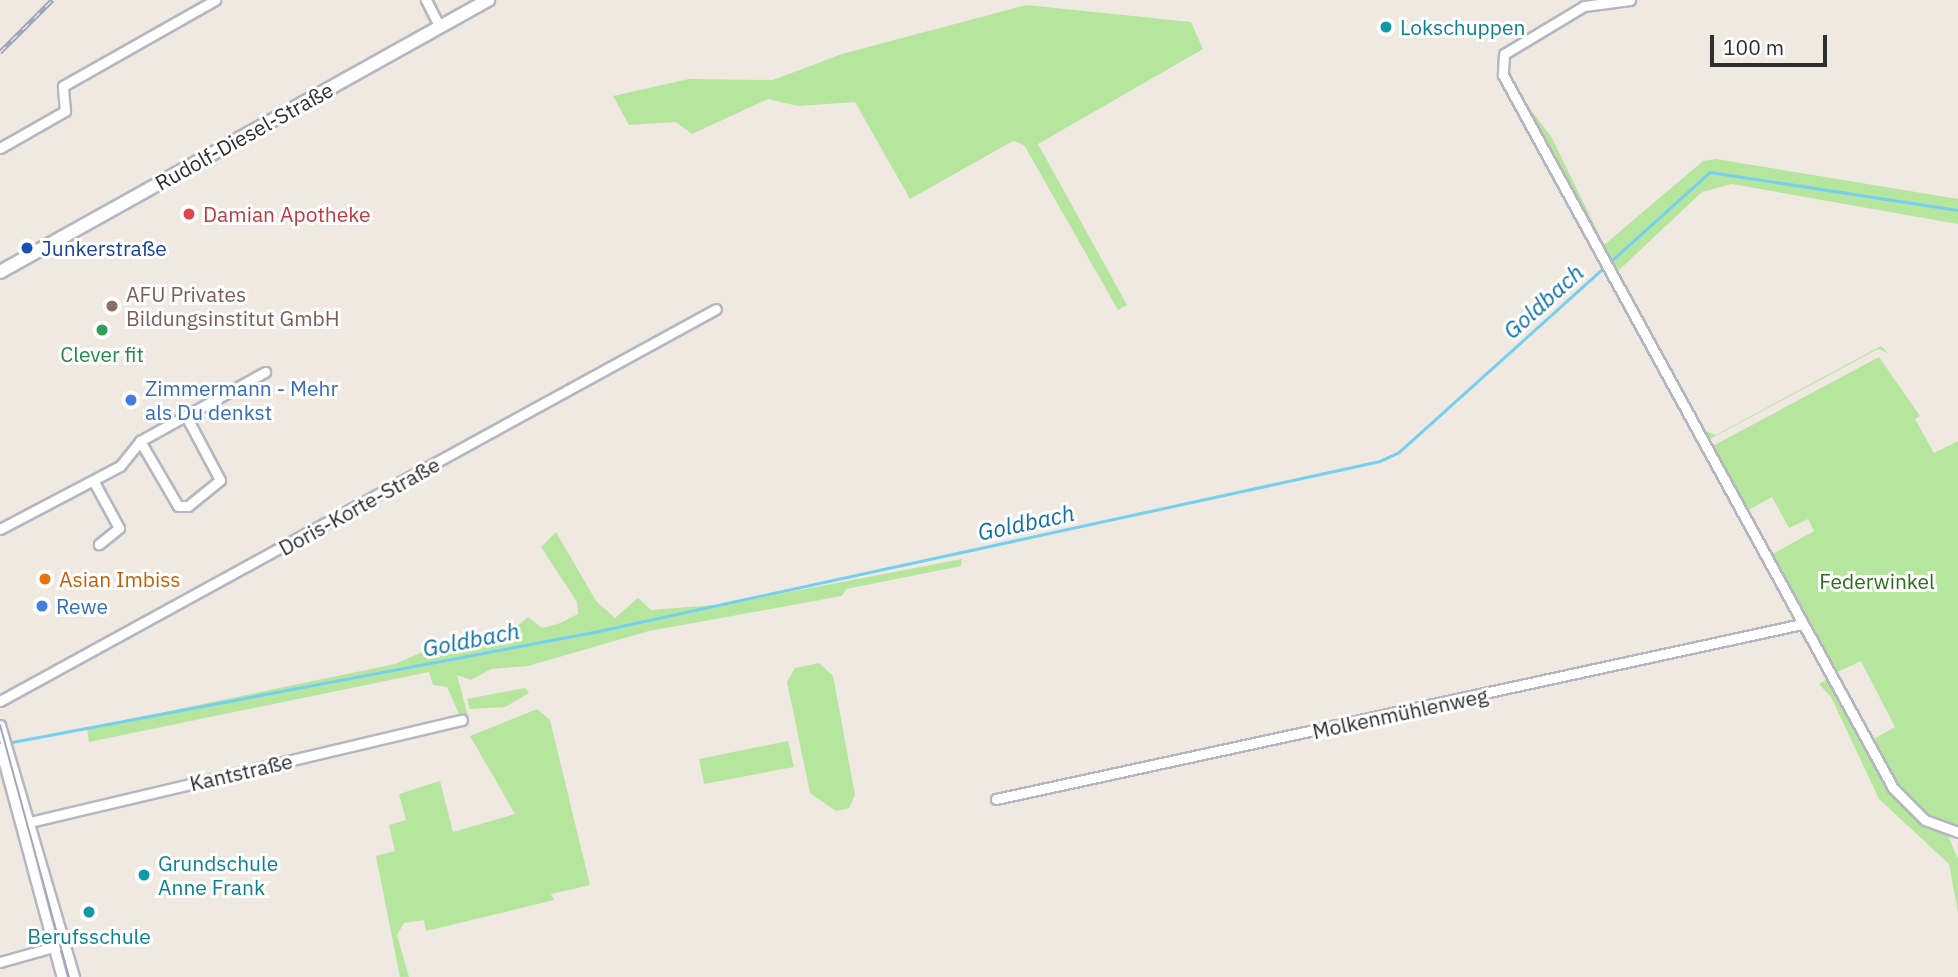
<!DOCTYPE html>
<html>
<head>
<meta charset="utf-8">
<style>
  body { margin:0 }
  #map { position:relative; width:1958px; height:977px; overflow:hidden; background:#efe9e1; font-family:"IBM Plex Sans",sans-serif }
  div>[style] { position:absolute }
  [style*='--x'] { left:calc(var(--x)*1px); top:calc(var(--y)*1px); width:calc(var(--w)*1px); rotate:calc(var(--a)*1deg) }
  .green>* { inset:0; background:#b6e59e }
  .stream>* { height:2.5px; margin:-1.25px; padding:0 1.25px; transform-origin:1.25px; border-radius:1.25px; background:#75cff0 }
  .roads { filter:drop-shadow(2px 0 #b4b7c1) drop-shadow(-2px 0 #b4b7c1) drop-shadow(0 2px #b4b7c1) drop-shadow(0 -2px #b4b7c1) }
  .street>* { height:9px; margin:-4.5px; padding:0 4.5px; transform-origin:4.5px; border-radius:4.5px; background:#fff }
  .secondary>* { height:12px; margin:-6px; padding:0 6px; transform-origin:6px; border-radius:6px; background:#fff }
  .tram>* { height:2px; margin:-1px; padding:0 1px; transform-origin:1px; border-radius:1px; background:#a3a6b8 }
  .rail>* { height:5px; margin-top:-2.5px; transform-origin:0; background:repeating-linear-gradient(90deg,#fff 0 8px,#a3a6b8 0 16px); box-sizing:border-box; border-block:2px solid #a3a6b8 }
  .dots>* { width:19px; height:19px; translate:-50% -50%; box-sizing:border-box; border:4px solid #fff; border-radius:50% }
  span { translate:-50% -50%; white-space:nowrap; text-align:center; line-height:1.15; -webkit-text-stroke:6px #fff; paint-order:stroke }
  .culture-label { font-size:21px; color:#0d838f }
  .left { translate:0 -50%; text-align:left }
  .street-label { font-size:21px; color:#2e2e2e }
  .health-label { font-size:21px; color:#be3a42 }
  .transit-label { font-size:21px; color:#164399 }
  .education-label { font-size:21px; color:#785e54 }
  .leisure-label { font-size:21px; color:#27864d }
  .shop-label { font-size:21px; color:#366cbe }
  .food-label { font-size:21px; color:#c56008 }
  .park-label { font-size:21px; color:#2c6e1b }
  .water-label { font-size:23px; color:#0d6fa3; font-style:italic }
  .scale { position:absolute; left:1710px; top:35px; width:117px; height:32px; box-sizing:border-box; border:4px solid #2e2e2e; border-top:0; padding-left:9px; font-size:21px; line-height:24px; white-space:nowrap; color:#2e2e2e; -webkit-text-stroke:5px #fff; paint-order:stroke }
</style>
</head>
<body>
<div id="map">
  <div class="green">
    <div style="clip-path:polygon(1026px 5px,1191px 22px,1203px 49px,1038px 144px,1127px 305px,1118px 310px,1024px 145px,1013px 141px,910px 199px,855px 102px,798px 106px,768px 99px,692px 134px,676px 122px,629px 125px,613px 96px,689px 79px,773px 80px,842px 54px)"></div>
    <div style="clip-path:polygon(1525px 102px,1552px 138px,1604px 245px,1703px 161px,1716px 159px,1958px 199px,1958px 224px,1732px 184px,1702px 192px,1618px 271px,1703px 430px,1716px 435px,1881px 346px,1888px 353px,1878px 349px,1708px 440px,1521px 104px)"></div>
    <div style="clip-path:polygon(1879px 357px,1920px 416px,1915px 419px,1934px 453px,1958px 441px,1958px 828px,1925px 816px,1898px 790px,1870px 741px,1895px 727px,1861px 661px,1833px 674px,1769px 556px,1814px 531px,1808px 519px,1789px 528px,1772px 497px,1745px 512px,1711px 447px)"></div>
    <div style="clip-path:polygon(556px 532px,596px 601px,615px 618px,638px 598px,651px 610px,727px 604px,962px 559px,961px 566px,846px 589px,842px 596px,649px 631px,528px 666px,491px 669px,471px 680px,457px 675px,468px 716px,460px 716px,447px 687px,433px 685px,429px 672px,89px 742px,87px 728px,395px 664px,448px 641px,470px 647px,499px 641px,528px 617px,542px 628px,558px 624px,578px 614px,577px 602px,541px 547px)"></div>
    <div style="clip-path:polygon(819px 663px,833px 676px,855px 795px,849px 808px,836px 811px,810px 793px,787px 682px,795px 668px)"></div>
    <div style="clip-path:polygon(1827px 679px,1895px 797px,1947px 834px,1958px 859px,1958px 912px,1949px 864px,1879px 799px,1831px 697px,1819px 684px)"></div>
    <div style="clip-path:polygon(525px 688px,529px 693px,505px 707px,470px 709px,467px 699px)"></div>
    <div style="clip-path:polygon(537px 709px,550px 720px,590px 885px,551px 894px,554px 900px,426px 931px,424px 920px,404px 923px,397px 935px,409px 977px,400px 977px,376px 856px,395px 851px,389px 825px,406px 820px,399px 794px,440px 781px,453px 832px,515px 814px,470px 736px)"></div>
    <div style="clip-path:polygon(788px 741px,794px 767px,704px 784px,699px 759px)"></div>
  </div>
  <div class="stream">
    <div style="--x:7;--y:743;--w:597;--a:-10.71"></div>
    <div style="--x:594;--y:632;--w:804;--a:-12.27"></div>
    <div style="--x:1380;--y:461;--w:21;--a:-25"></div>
    <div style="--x:1399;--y:452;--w:418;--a:-42"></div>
    <div style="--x:1710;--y:172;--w:251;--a:8.7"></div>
  </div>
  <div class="roads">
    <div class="street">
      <div style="--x:426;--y:0;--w:29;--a:63"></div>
      <div style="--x:1630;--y:0;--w:46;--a:172.6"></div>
      <div style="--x:1584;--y:6;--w:93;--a:149"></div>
      <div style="--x:1504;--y:54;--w:21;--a:93"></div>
      <div style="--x:1503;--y:75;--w:813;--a:61.32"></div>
      <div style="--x:1893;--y:788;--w:45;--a:45"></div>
      <div style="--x:1925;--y:820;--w:35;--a:20"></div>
      <div style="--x:0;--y:148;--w:75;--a:-29.6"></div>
      <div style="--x:65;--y:111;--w:25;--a:-95"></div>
      <div style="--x:63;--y:86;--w:175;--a:-29.5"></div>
      <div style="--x:140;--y:441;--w:75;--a:59.7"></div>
      <div style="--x:178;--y:506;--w:10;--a:0"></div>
      <div style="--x:188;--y:506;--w:41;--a:-39.1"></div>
      <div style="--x:220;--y:480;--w:72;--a:-118"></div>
      <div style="--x:94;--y:482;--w:52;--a:61.5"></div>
      <div style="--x:119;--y:528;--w:26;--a:141"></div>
      <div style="--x:0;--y:529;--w:136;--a:-27.7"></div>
      <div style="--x:120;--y:466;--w:32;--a:-51"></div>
      <div style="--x:140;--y:441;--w:143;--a:-28.9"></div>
      <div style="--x:0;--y:701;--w:816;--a:-28.7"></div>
      <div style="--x:0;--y:725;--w:263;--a:73.6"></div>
      <div style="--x:0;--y:748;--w:237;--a:74.9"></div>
      <div style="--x:996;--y:799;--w:825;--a:-12.25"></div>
      <div style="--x:21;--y:824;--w:453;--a:-13.3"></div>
      <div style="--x:0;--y:962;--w:59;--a:-15.7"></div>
    </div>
    <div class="secondary">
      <div style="--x:0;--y:272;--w:559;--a:-29.13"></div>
    </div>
  </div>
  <div class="tram">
    <div style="--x:0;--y:725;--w:261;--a:74.7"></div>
  </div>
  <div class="rail">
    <div style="--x:0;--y:52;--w:74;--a:-45"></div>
  </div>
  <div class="dots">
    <div style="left:1386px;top:27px;background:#0f9aa8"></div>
    <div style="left:189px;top:214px;background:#e0444e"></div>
    <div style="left:27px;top:248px;background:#1a4fb4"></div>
    <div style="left:112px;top:306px;background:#8d6e63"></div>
    <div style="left:102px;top:330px;background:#2e9e5b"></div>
    <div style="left:131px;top:400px;background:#3f7fe0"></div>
    <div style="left:45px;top:579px;background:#e8710a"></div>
    <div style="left:42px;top:606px;background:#3f7fe0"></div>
    <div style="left:144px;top:875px;background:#0f9aa8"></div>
    <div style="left:89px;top:912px;background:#0f9aa8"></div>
  </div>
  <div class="culture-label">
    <span class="left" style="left:1400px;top:27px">Lokschuppen</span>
    <span class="left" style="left:158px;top:875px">Grundschule<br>Anne Frank</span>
    <span style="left:89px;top:936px">Berufsschule</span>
  </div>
  <div class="street-label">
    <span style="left:244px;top:136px;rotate:-29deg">Rudolf-Diesel-Straße</span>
    <span style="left:359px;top:506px;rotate:-29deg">Doris-Korte-Straße</span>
    <span style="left:1400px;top:713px;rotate:-12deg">Molkenmühlenweg</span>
    <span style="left:241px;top:772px;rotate:-13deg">Kantstraße</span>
  </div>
  <div class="health-label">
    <span class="left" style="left:203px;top:214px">Damian Apotheke</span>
  </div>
  <div class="transit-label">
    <span class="left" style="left:41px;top:248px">Junkerstraße</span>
  </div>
  <div class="education-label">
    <span class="left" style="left:126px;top:306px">AFU Privates<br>Bildungsinstitut GmbH</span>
  </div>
  <div class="leisure-label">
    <span style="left:102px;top:354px">Clever fit</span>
  </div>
  <div class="shop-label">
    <span class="left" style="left:145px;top:400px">Zimmermann - Mehr<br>als Du denkst</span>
    <span class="left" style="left:56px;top:606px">Rewe</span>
  </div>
  <div class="food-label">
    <span class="left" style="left:59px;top:579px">Asian Imbiss</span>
  </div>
  <div class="park-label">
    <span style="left:1877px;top:581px">Federwinkel</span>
  </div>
  <div class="water-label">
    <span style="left:1543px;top:301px;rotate:-42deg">Goldbach</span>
    <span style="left:1026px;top:522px;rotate:-12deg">Goldbach</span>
    <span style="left:471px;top:639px;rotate:-11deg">Goldbach</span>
  </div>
  <div class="scale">100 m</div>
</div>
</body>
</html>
